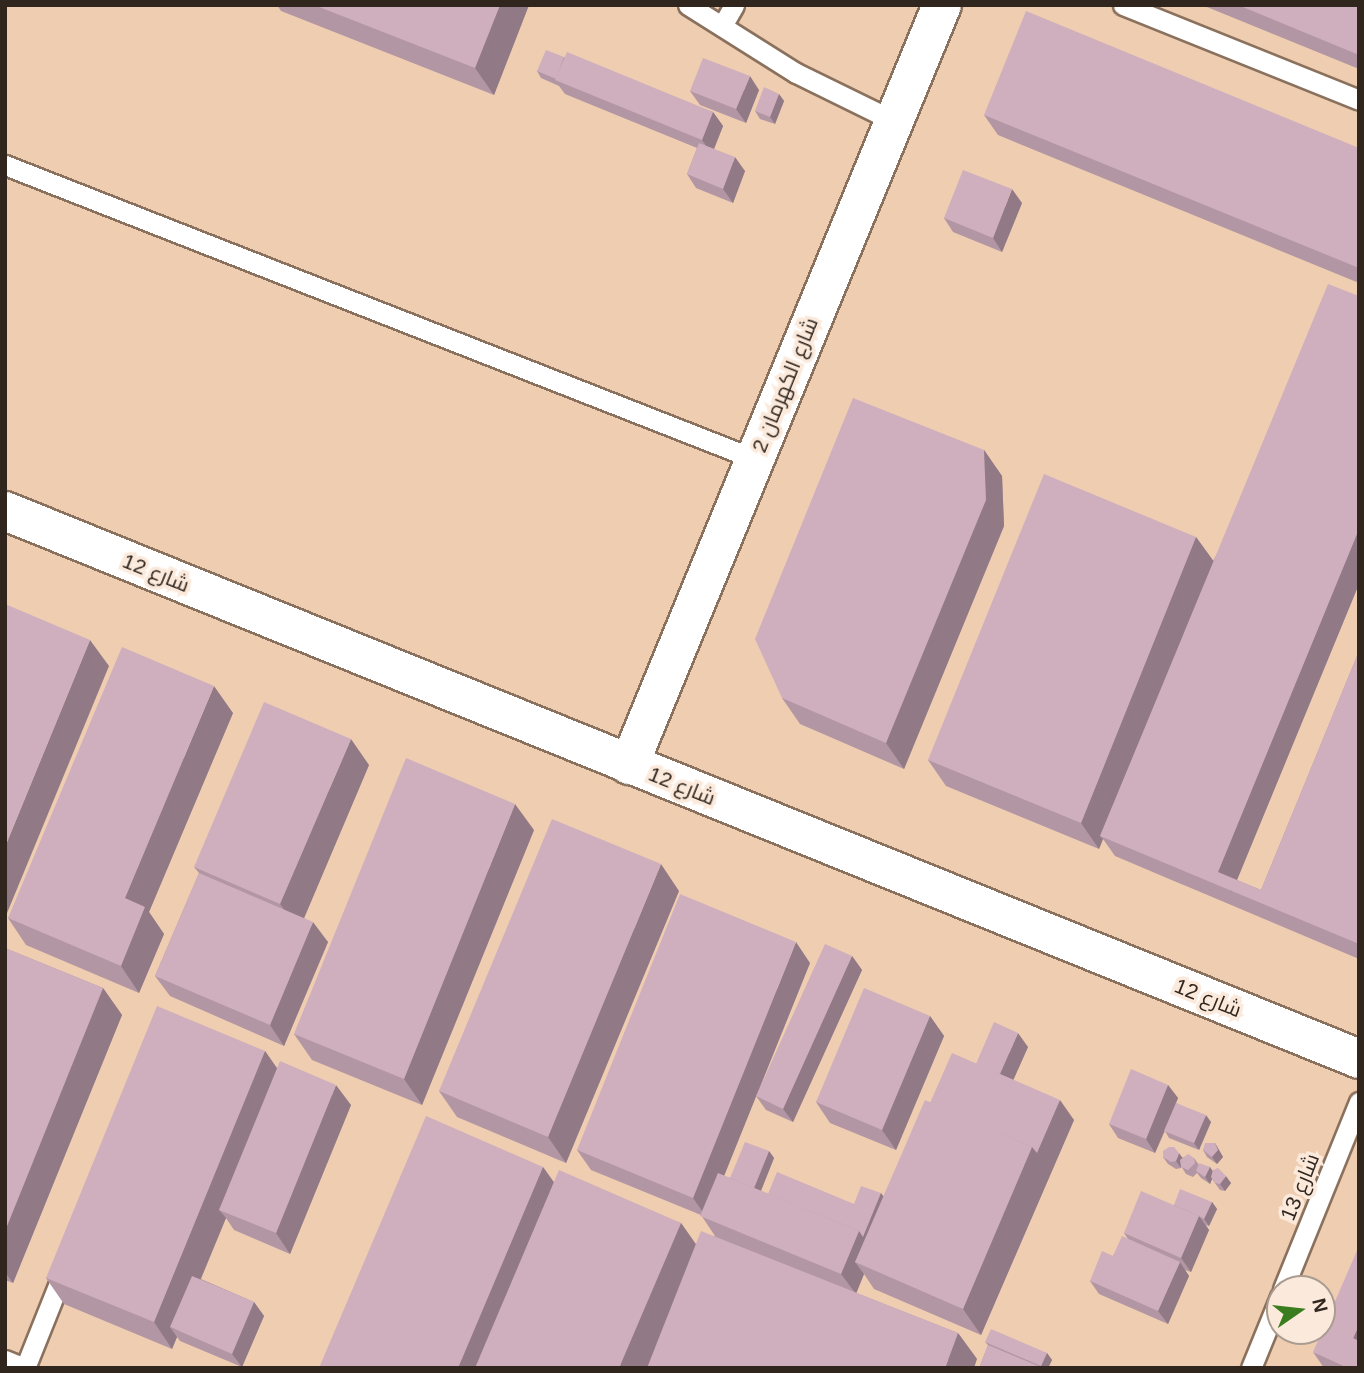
<!DOCTYPE html>
<html>
<head>
<meta charset="utf-8">
<style>
  body { margin:0 }
  #map { position:relative; width:1364px; height:1373px; overflow:hidden; background:#f6dac4; font-family:Helvetica,Cairo,sans-serif }
  div>[style] { position:absolute }
  [style*='--x'] { left:calc(var(--x)*1px); top:calc(var(--y)*1px); width:calc(var(--w)*1px); rotate:calc(var(--a)*1deg) }
  .built>* { inset:0; background:#efcdb1 }
  .roads { filter:drop-shadow(2px 0 #8a715d) drop-shadow(-2px 0 #8a715d) drop-shadow(0 2px #8a715d) drop-shadow(0 -2px #8a715d) }
  .lane>* { height:19px; margin:-9.5px; padding:0 9.5px; transform-origin:9.5px; border-radius:9.5px; background:#fff }
  .street>* { height:38px; margin:-19px; padding:0 19px; transform-origin:19px; border-radius:19px; background:#fff }
  .wall>* { inset:0; background:#b296a3 }
  .shaded-wall>* { inset:0; background:#917a85 }
  .building>* { inset:0; background:#cfaebe }
  span { translate:-50% -50%; white-space:nowrap; text-align:center; line-height:1.15; -webkit-text-stroke:7px #fbeadc; paint-order:stroke }
  .street-label { font-size:21px; color:#31261e }
  .frame { position:absolute; inset:0; border:7px solid #31261e; pointer-events:none }
  .north { position:absolute; left:1266px; top:1275px; width:70px; height:70px; box-sizing:border-box; background:#fbeadc; border:2px solid #aa9c90; border-radius:50%; rotate:76deg; font-size:19px; font-weight:700; line-height:28px; text-align:center; color:#31261e }
  .north::after { content:''; display:block; margin:auto; width:24px; height:32px; background:#3a7d1e; clip-path:polygon(50% 0,100% 100%,50% 72%,0 100%) }
</style>
</head>
<body>
<div id="map">
  <div class="built">
    <div style="clip-path:polygon(evenodd,5px 5px,1359px 5px,1359px 1368px,5px 1368px,5px 5px,1280px 1289px,1322px 1289px,1322px 1331px,1280px 1331px,1280px 1289px)"></div>
  </div>
  <div class="roads">
    <div class="lane">
      <div style="--x:688;--y:5;--w:128;--a:32.2"></div>
      <div style="--x:796;--y:73;--w:109;--a:26.1"></div>
      <div style="--x:1123;--y:5;--w:254;--a:21.9"></div>
      <div style="--x:722;--y:26;--w:24;--a:-60"></div>
      <div style="--x:5;--y:165;--w:806;--a:21.41"></div>
      <div style="--x:1283;--y:1289;--w:202;--a:-67.9"></div>
      <div style="--x:5;--y:1360;--w:22;--a:22"></div>
      <div style="--x:25;--y:1368;--w:108;--a:-68.2"></div>
      <div style="--x:1251;--y:1368;--w:77;--a:-67.8"></div>
    </div>
    <div class="street">
      <div style="--x:5;--y:511;--w:1461;--a:22.03"></div>
      <div style="--x:629;--y:765;--w:822;--a:-67.62"></div>
    </div>
  </div>
  <div class="wall">
    <div style="clip-path:polygon(277px 5px,529px 5px,494px 95px,281px 11px)"></div>
    <div style="clip-path:polygon(1202px 5px,1359px 5px,1359px 69px)"></div>
    <div style="clip-path:polygon(565px 57px,713px 112px,723px 126px,714px 149px,745px 171px,733px 203px,696px 188px,687px 174px,697px 148px,565px 94px,559px 86px,541px 78px,537px 71px)"></div>
    <div style="clip-path:polygon(759px 90px,746px 123px,700px 105px,690px 91px)"></div>
    <div style="clip-path:polygon(779px 94px,784px 101px,775px 124px,760px 119px,755px 111px)"></div>
    <div style="clip-path:polygon(984px 115px,1359px 148px,1359px 283px,998px 135px)"></div>
    <div style="clip-path:polygon(1022px 203px,1002px 252px,953px 232px,944px 218px)"></div>
    <div style="clip-path:polygon(1359px 296px,1359px 584px,1237px 880px,1261px 890px,1359px 651px,1359px 959px,1115px 856px,1103px 839px,1099px 849px,946px 786px,928px 760px,1196px 537px,1213px 561px)"></div>
    <div style="clip-path:polygon(984px 450px,1002px 476px,1004px 526px,904px 769px,800px 724px,782px 698px)"></div>
    <div style="clip-path:polygon(233px 713px,149px 912px,164px 934px,139px 993px,26px 945px,8px 918px)"></div>
    <div style="clip-path:polygon(369px 765px,304px 918px,328px 942px,284px 1046px,170px 996px,155px 976px,199px 873px,194px 867px)"></div>
    <div style="clip-path:polygon(534px 830px,422px 1105px,312px 1060px,294px 1034px)"></div>
    <div style="clip-path:polygon(679px 891px,566px 1163px,457px 1117px,439px 1091px)"></div>
    <div style="clip-path:polygon(5px 948px,103px 988px,122px 1015px,13px 1283px,5px 1280px)"></div>
    <div style="clip-path:polygon(852px 956px,862px 970px,793px 1122px,766px 1110px,756px 1096px,724px 1176px,730px 1178px,769px 1151px,774px 1158px,761px 1191px,768px 1194px,854px 1204px,881px 1193px,883px 1197px,930px 1103px,976px 1064px,1028px 1047px,1013px 1080px,1074px 1120px,981px 1335px,874px 1289px,864px 1274px,856px 1293px,958px 1333px,977px 1359px,319px 1368px,543px 1167px,554px 1182px,681px 1223px,696px 1244px,715px 1236px,701px 1215px,591px 1170px,577px 1150px,810px 963px,760px 1087px)"></div>
    <div style="clip-path:polygon(930px 1016px,944px 1036px,896px 1150px,830px 1123px,816px 1102px)"></div>
    <div style="clip-path:polygon(265px 1051px,277px 1068px,351px 1105px,290px 1254px,234px 1230px,226px 1218px,201px 1279px,254px 1302px,264px 1316px,242px 1367px,180px 1341px,177px 1337px,172px 1349px,64px 1304px,46px 1278px)"></div>
    <div style="clip-path:polygon(1168px 1085px,1178px 1098px,1176px 1103px,1211px 1122px,1199px 1150px,1169px 1138px,1165px 1131px,1155px 1153px,1118px 1138px,1109px 1124px)"></div>
    <div style="clip-path:polygon(1215px 1143px,1223px 1157px,1217px 1164px,1207px 1157px,1203px 1150px)"></div>
    <div style="clip-path:polygon(1163px 1157px,1194px 1158px,1199px 1165px,1210px 1167px,1213px 1171px,1231px 1183px,1225px 1191px,1220px 1190px,1212px 1179px,1210px 1184px,1201px 1178px,1197px 1173px,1193px 1177px,1186px 1174px,1181px 1166px,1181px 1168px,1176px 1169px,1168px 1164px)"></div>
    <div style="clip-path:polygon(1212px 1202px,1217px 1209px,1209px 1226px,1206px 1225px,1209px 1230px,1191px 1272px,1185px 1270px,1189px 1276px,1168px 1324px,1099px 1294px,1090px 1281px,1128px 1239px,1124px 1233px,1174px 1205px)"></div>
    <div style="clip-path:polygon(985px 1342px,1047px 1353px,1052px 1360px,1048px 1368px,979px 1368px,988px 1345px)"></div>
    <div style="clip-path:polygon(1313px 1352px,1359px 1368px,1324px 1368px)"></div>
  </div>
  <div class="shaded-wall">
    <div style="clip-path:polygon(500px 5px,529px 5px,494px 95px,475px 68px)"></div>
    <div style="clip-path:polygon(750px 76px,759px 90px,746px 123px,736px 109px)"></div>
    <div style="clip-path:polygon(779px 94px,784px 101px,775px 124px,770px 117px)"></div>
    <div style="clip-path:polygon(713px 112px,723px 126px,712px 154px,702px 140px)"></div>
    <div style="clip-path:polygon(735px 157px,745px 171px,733px 203px,723px 189px)"></div>
    <div style="clip-path:polygon(1012px 189px,1022px 203px,1002px 252px,993px 238px)"></div>
    <div style="clip-path:polygon(984px 450px,1002px 476px,1004px 526px,904px 769px,886px 743px)"></div>
    <div style="clip-path:polygon(1359px 529px,1359px 584px,1232px 892px,1218px 872px)"></div>
    <div style="clip-path:polygon(1196px 537px,1215px 563px,1100px 836px,1103px 839px,1099px 849px,1081px 823px)"></div>
    <div style="clip-path:polygon(90px 640px,109px 666px,5px 918px,5px 847px)"></div>
    <div style="clip-path:polygon(214px 686px,233px 713px,149px 912px,164px 934px,139px 993px,121px 966px,125px 898px)"></div>
    <div style="clip-path:polygon(351px 739px,369px 765px,299px 930px,280px 904px)"></div>
    <div style="clip-path:polygon(515px 804px,534px 830px,422px 1105px,404px 1079px)"></div>
    <div style="clip-path:polygon(661px 864px,679px 891px,566px 1163px,548px 1137px)"></div>
    <div style="clip-path:polygon(313px 922px,328px 942px,284px 1046px,270px 1025px)"></div>
    <div style="clip-path:polygon(796px 942px,810px 963px,707px 1218px,693px 1198px)"></div>
    <div style="clip-path:polygon(852px 956px,862px 970px,793px 1122px,783px 1109px)"></div>
    <div style="clip-path:polygon(103px 988px,122px 1015px,13px 1283px,5px 1272px,5px 1231px)"></div>
    <div style="clip-path:polygon(930px 1016px,944px 1036px,896px 1150px,882px 1130px)"></div>
    <div style="clip-path:polygon(1018px 1033px,1028px 1047px,1008px 1092px,998px 1078px)"></div>
    <div style="clip-path:polygon(265px 1051px,283px 1077px,219px 1210px,226px 1218px,179px 1331px,170px 1327px,177px 1337px,172px 1349px,154px 1322px)"></div>
    <div style="clip-path:polygon(336px 1085px,351px 1105px,290px 1254px,276px 1233px)"></div>
    <div style="clip-path:polygon(1168px 1085px,1178px 1098px,1155px 1153px,1146px 1139px)"></div>
    <div style="clip-path:polygon(1060px 1100px,1074px 1120px,981px 1335px,963px 1309px,1032px 1147px)"></div>
    <div style="clip-path:polygon(1206px 1115px,1211px 1122px,1199px 1150px,1194px 1143px)"></div>
    <div style="clip-path:polygon(1215px 1143px,1223px 1157px,1217px 1164px,1212px 1157px)"></div>
    <div style="clip-path:polygon(769px 1151px,774px 1158px,756px 1203px,751px 1196px)"></div>
    <div style="clip-path:polygon(1179px 1153px,1184px 1160px,1181px 1168px,1176px 1161px)"></div>
    <div style="clip-path:polygon(543px 1167px,557px 1187px,481px 1368px,458px 1368px)"></div>
    <div style="clip-path:polygon(1210px 1167px,1214px 1174px,1210px 1184px,1205px 1177px)"></div>
    <div style="clip-path:polygon(1226px 1176px,1231px 1183px,1225px 1191px,1220px 1184px)"></div>
    <div style="clip-path:polygon(881px 1193px,891px 1207px,855px 1262px,864px 1274px,856px 1294px,841px 1274px,859px 1231px)"></div>
    <div style="clip-path:polygon(1212px 1202px,1217px 1209px,1209px 1226px,1204px 1219px)"></div>
    <div style="clip-path:polygon(1199px 1216px,1209px 1230px,1191px 1272px,1181px 1258px)"></div>
    <div style="clip-path:polygon(681px 1223px,699px 1249px,649px 1368px,619px 1368px)"></div>
    <div style="clip-path:polygon(1180px 1262px,1189px 1276px,1168px 1324px,1158px 1311px)"></div>
    <div style="clip-path:polygon(254px 1302px,264px 1316px,242px 1367px,232px 1354px)"></div>
    <div style="clip-path:polygon(1359px 1325px,1359px 1347px,1353px 1338px)"></div>
    <div style="clip-path:polygon(958px 1333px,977px 1359px,974px 1368px,945px 1368px)"></div>
    <div style="clip-path:polygon(1047px 1353px,1052px 1360px,1048px 1368px,1043px 1368px,1041px 1366px)"></div>
  </div>
  <div class="building">
    <div style="clip-path:polygon(314px 5px,500px 5px,475px 68px)"></div>
    <div style="clip-path:polygon(1238px 5px,1359px 5px,1359px 55px)"></div>
    <div style="clip-path:polygon(1026px 11px,1359px 148px,1359px 268px,984px 115px)"></div>
    <div style="clip-path:polygon(546px 50px,564px 57px,556px 79px,537px 71px)"></div>
    <div style="clip-path:polygon(567px 52px,713px 112px,702px 140px,555px 80px)"></div>
    <div style="clip-path:polygon(703px 58px,750px 76px,736px 109px,690px 91px)"></div>
    <div style="clip-path:polygon(764px 87px,779px 94px,770px 117px,755px 111px)"></div>
    <div style="clip-path:polygon(699px 143px,735px 157px,723px 189px,687px 174px)"></div>
    <div style="clip-path:polygon(963px 170px,1012px 189px,993px 238px,944px 218px)"></div>
    <div style="clip-path:polygon(1328px 284px,1359px 296px,1359px 529px,1218px 872px,1261px 890px,1359px 651px,1359px 944px,1100px 836px)"></div>
    <div style="clip-path:polygon(853px 398px,984px 450px,986px 500px,886px 743px,782px 698px,755px 639px)"></div>
    <div style="clip-path:polygon(1044px 474px,1196px 537px,1081px 823px,928px 760px)"></div>
    <div style="clip-path:polygon(5px 604px,90px 640px,5px 847px)"></div>
    <div style="clip-path:polygon(122px 647px,214px 686px,125px 898px,145px 907px,121px 966px,8px 918px)"></div>
    <div style="clip-path:polygon(264px 702px,351px 739px,280px 904px,194px 867px)"></div>
    <div style="clip-path:polygon(406px 758px,515px 804px,404px 1079px,294px 1034px)"></div>
    <div style="clip-path:polygon(552px 819px,661px 864px,548px 1137px,439px 1091px)"></div>
    <div style="clip-path:polygon(199px 873px,313px 922px,270px 1025px,155px 976px)"></div>
    <div style="clip-path:polygon(680px 894px,796px 942px,693px 1198px,577px 1150px)"></div>
    <div style="clip-path:polygon(825px 944px,852px 956px,783px 1109px,756px 1096px)"></div>
    <div style="clip-path:polygon(5px 948px,103px 988px,5px 1231px)"></div>
    <div style="clip-path:polygon(864px 988px,930px 1016px,882px 1130px,816px 1102px)"></div>
    <div style="clip-path:polygon(157px 1006px,265px 1051px,154px 1322px,46px 1278px)"></div>
    <div style="clip-path:polygon(994px 1022px,1018px 1033px,1000px 1074px,976px 1064px)"></div>
    <div style="clip-path:polygon(952px 1053px,1060px 1100px,1037px 1153px,1032px 1147px,930px 1103px)"></div>
    <div style="clip-path:polygon(280px 1061px,336px 1085px,276px 1233px,219px 1210px)"></div>
    <div style="clip-path:polygon(1131px 1069px,1168px 1085px,1146px 1139px,1109px 1124px)"></div>
    <div style="clip-path:polygon(925px 1100px,1032px 1147px,963px 1309px,855px 1262px)"></div>
    <div style="clip-path:polygon(1176px 1103px,1206px 1115px,1194px 1143px,1164px 1131px)"></div>
    <div style="clip-path:polygon(426px 1116px,543px 1167px,458px 1368px,319px 1368px)"></div>
    <div style="clip-path:polygon(745px 1142px,769px 1151px,754px 1188px,730px 1178px)"></div>
    <div style="clip-path:polygon(1205px 1143px,1215px 1143px,1218px 1150px,1212px 1157px,1203px 1150px)"></div>
    <div style="clip-path:polygon(1169px 1147px,1174px 1147px,1179px 1153px,1176px 1161px,1171px 1162px,1163px 1157px,1163px 1151px)"></div>
    <div style="clip-path:polygon(1188px 1154px,1194px 1158px,1195px 1163px,1188px 1170px,1181px 1167px,1180px 1160px)"></div>
    <div style="clip-path:polygon(1199px 1163px,1210px 1167px,1205px 1177px,1196px 1171px)"></div>
    <div style="clip-path:polygon(1218px 1168px,1226px 1176px,1220px 1184px,1215px 1183px,1211px 1177px,1213px 1170px)"></div>
    <div style="clip-path:polygon(559px 1170px,681px 1223px,619px 1368px,475px 1368px)"></div>
    <div style="clip-path:polygon(777px 1172px,854px 1204px,861px 1186px,881px 1193px,863px 1237px,859px 1231px,768px 1194px)"></div>
    <div style="clip-path:polygon(718px 1173px,859px 1231px,841px 1274px,700px 1216px)"></div>
    <div style="clip-path:polygon(1180px 1189px,1212px 1202px,1204px 1219px,1199px 1216px,1174px 1205px)"></div>
    <div style="clip-path:polygon(1141px 1191px,1199px 1216px,1181px 1258px,1124px 1233px)"></div>
    <div style="clip-path:polygon(701px 1231px,958px 1333px,945px 1368px,647px 1368px)"></div>
    <div style="clip-path:polygon(1122px 1236px,1180px 1262px,1158px 1311px,1090px 1281px,1102px 1251px,1113px 1256px)"></div>
    <div style="clip-path:polygon(1359px 1246px,1359px 1325px,1353px 1338px,1359px 1341px,1359px 1368px,1348px 1368px,1313px 1352px)"></div>
    <div style="clip-path:polygon(192px 1276px,254px 1302px,232px 1354px,170px 1327px)"></div>
    <div style="clip-path:polygon(991px 1329px,1047px 1353px,1041px 1366px,985px 1342px)"></div>
    <div style="clip-path:polygon(988px 1345px,1043px 1368px,979px 1368px)"></div>
  </div>
  <div class="street-label">
    <span style="left:785px;top:385px;rotate:-68deg">شارع الكهرمان 2</span>
    <span style="left:156px;top:573px;rotate:22deg">شارع 12</span>
    <span style="left:682px;top:786px;rotate:22deg">شارع 12</span>
    <span style="left:1208px;top:998px;rotate:22deg">شارع 12</span>
    <span style="left:1300px;top:1187px;rotate:-68deg">شارع 13</span>
  </div>
  <div class="frame"></div>
  <div class="north">N</div>
</div>
</body>
</html>
